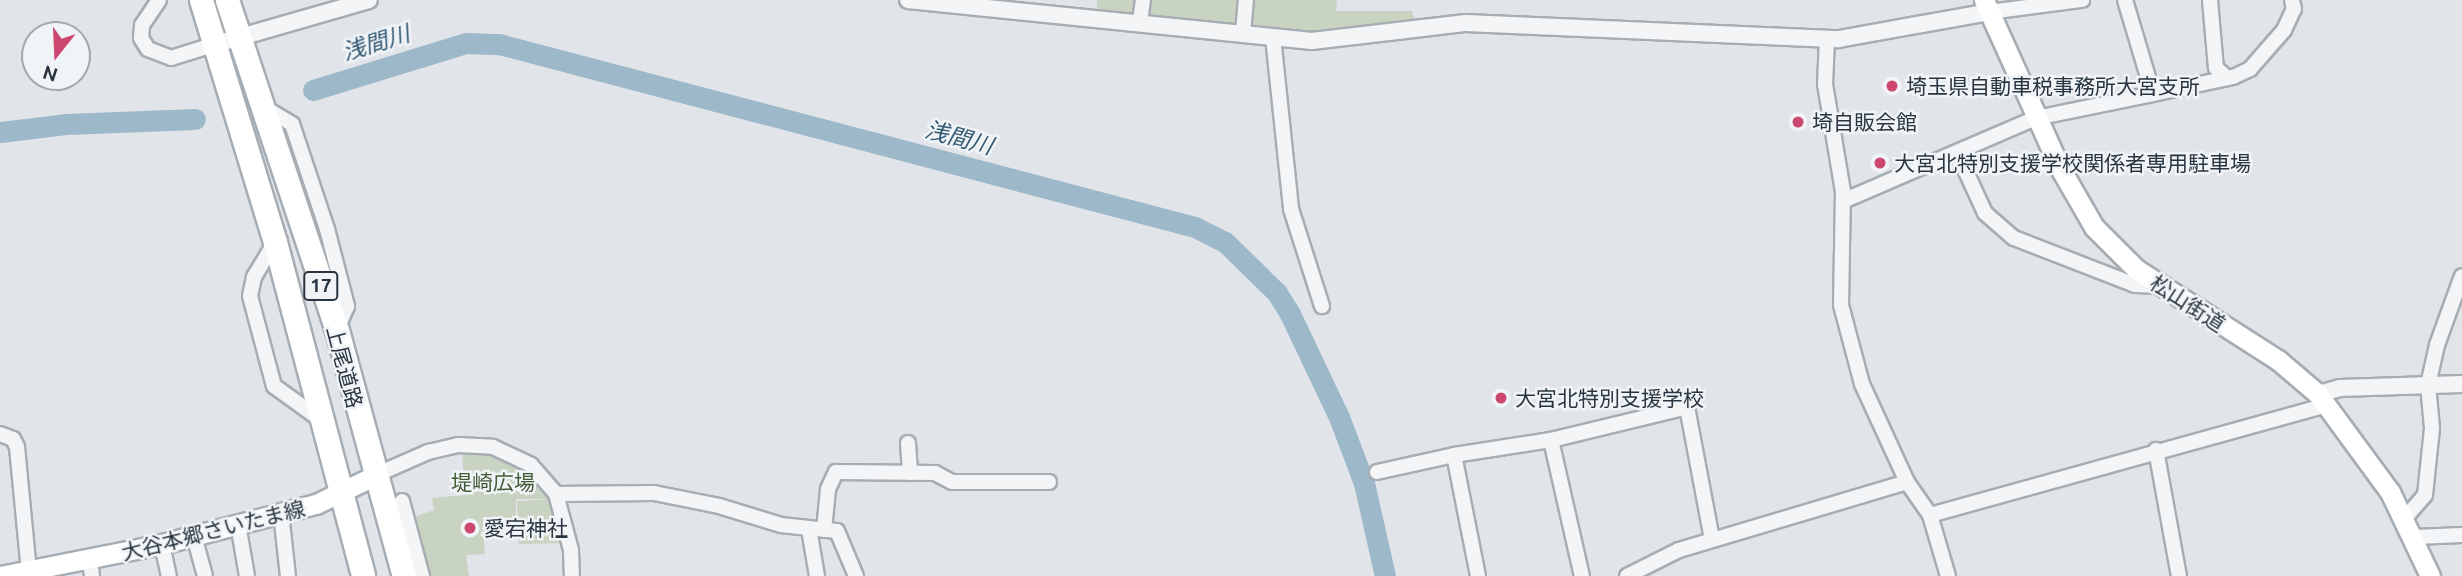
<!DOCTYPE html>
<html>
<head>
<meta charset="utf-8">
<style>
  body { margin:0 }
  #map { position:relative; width:2462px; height:576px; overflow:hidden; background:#e1e5e9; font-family:Ubuntu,"Noto Sans JP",sans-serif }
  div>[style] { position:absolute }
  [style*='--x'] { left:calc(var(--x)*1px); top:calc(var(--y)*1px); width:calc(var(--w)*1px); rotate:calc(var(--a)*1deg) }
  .green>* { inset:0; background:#c9d3c2 }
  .river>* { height:21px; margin:-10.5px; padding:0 10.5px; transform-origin:10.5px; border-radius:10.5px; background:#9cb8c9 }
  .roads { filter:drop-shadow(2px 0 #a6adb3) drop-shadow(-2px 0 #a6adb3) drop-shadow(0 2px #a6adb3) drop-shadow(0 -2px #a6adb3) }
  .minor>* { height:14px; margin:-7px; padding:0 7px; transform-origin:7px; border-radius:7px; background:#f3f5f7 }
  .tertiary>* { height:16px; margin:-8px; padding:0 8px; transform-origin:8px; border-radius:8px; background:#f3f5f7 }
  .secondary>* { height:19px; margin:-9.5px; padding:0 9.5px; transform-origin:9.5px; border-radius:9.5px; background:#fff }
  .trunk>* { height:23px; margin:-11.5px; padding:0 11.5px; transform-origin:11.5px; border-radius:11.5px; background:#fff }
  .dots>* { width:19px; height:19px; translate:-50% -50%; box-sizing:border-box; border:4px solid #f0f4f7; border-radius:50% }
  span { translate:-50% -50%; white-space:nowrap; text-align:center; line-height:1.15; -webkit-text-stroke:5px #f0f4f7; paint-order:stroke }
  .shield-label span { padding:2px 5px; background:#f0f4f7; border:2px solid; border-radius:5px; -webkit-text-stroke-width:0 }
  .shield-label { font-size:19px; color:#293540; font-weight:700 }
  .poi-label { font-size:21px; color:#293540 }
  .left { translate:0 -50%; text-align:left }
  .street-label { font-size:21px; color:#293540 }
  .park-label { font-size:21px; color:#435c37 }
  .water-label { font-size:23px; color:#345a74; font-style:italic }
  .north { position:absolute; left:21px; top:21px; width:70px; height:70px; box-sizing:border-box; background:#f0f4f7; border:2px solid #a0a8ae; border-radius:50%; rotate:198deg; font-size:19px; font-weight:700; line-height:28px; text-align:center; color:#293540 }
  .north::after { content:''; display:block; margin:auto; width:24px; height:32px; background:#cc4870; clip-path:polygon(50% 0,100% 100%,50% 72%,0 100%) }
</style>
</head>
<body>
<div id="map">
  <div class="green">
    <div style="clip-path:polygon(1097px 0,1337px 0,1336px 11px,1412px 11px,1415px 23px,1317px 34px,1097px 14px)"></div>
    <div style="clip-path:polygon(462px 451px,498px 452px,529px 469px,551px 499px,563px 543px,519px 544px,517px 501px,549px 499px,516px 499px,516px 522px,483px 524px,485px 554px,466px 555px,469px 576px,427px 576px,411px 518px,434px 510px,432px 498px,465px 495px)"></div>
  </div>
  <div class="river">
    <div style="--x:313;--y:90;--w:160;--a:-17.1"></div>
    <div style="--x:466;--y:43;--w:33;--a:2"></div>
    <div style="--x:499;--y:44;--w:720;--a:14.73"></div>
    <div style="--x:1195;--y:227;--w:34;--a:27"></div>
    <div style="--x:1225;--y:242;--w:73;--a:44.4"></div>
    <div style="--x:1277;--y:293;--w:25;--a:58"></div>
    <div style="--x:1290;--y:314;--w:114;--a:64.6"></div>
    <div style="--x:1339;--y:417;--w:71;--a:69.3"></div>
    <div style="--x:1364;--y:483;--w:95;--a:77.3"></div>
    <div style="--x:0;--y:132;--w:66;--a:-6.9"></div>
    <div style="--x:66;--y:124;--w:129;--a:-2.2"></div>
  </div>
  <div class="roads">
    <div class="minor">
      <div style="--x:159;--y:0;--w:30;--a:124"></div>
      <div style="--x:142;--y:25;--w:13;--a:94"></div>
      <div style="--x:141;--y:38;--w:13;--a:58"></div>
      <div style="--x:148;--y:49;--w:25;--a:21"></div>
      <div style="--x:171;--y:58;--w:47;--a:-17.3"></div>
      <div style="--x:2210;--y:0;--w:68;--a:85"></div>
      <div style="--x:2216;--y:68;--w:15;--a:42"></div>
      <div style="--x:1989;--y:12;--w:94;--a:-7.4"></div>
      <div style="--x:1140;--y:21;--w:21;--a:-82"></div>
      <div style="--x:1243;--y:33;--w:33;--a:-85"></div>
      <div style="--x:1273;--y:37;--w:173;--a:84"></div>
      <div style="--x:1291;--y:209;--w:102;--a:72.3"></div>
      <div style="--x:1827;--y:39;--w:45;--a:92.5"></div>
      <div style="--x:1825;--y:84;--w:109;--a:80.5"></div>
      <div style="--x:1843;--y:191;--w:114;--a:91"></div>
      <div style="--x:1841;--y:305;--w:82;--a:75.1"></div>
      <div style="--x:1862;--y:384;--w:108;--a:65.3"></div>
      <div style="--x:1907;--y:482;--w:40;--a:55.1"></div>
      <div style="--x:1930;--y:515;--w:64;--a:73.6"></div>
      <div style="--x:2153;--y:94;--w:82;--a:-12"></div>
      <div style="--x:2233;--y:77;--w:19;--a:-25"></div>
      <div style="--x:2250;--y:69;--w:52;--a:-48.9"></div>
      <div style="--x:2284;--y:30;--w:23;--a:-65"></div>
      <div style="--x:2294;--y:9;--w:9;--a:-103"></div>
      <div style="--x:262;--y:106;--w:35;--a:31"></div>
      <div style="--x:292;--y:124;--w:111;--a:71.6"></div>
      <div style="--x:327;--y:229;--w:80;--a:75.4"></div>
      <div style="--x:347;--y:306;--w:25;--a:113"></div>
      <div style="--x:1957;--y:152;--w:67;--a:65.3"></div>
      <div style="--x:1985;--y:213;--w:38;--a:41"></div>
      <div style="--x:2014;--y:238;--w:130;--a:21.2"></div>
      <div style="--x:2135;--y:285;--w:24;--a:2"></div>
      <div style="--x:1843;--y:201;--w:210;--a:-23.3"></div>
      <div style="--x:2036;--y:118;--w:119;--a:-11.6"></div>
      <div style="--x:2153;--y:94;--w:98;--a:-106.6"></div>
      <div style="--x:275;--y:242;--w:41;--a:121"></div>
      <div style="--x:254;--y:277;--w:19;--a:102"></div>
      <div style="--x:250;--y:296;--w:93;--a:75.1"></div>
      <div style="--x:274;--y:386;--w:58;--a:35.9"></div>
      <div style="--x:0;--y:434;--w:14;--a:21"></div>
      <div style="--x:13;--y:439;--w:9;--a:63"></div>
      <div style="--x:17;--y:447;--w:125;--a:84.5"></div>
      <div style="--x:1551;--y:440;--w:139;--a:77.2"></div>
      <div style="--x:908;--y:443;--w:30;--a:86"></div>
      <div style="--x:2156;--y:450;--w:128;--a:79.7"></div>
      <div style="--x:1377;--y:472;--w:79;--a:-12.4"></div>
      <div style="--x:378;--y:474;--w:55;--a:-23.7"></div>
      <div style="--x:428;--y:452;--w:31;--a:-13"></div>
      <div style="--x:458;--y:445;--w:35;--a:3"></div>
      <div style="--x:493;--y:447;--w:42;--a:25.3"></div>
      <div style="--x:531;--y:465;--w:38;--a:49"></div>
      <div style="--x:556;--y:494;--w:58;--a:75"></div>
      <div style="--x:571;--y:550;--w:26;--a:88"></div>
      <div style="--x:556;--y:494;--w:98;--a:-0.6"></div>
      <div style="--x:654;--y:493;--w:66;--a:11.3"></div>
      <div style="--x:719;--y:506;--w:65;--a:17"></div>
      <div style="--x:781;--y:525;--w:56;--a:6.1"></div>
      <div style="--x:837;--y:531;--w:49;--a:67.1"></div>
      <div style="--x:402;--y:501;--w:78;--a:75.1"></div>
      <div style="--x:281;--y:513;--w:63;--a:83.7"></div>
      <div style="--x:1930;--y:515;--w:411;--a:-15.5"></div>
      <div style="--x:2405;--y:518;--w:30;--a:-49"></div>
      <div style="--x:2425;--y:495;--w:67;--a:-84"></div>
      <div style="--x:2432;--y:428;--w:43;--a:-95.3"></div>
      <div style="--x:2428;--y:385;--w:41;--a:-77.3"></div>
      <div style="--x:2437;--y:345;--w:73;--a:-70.1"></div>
      <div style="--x:238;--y:524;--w:53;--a:80.2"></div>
      <div style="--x:809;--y:529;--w:48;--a:80.3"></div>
      <div style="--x:824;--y:530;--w:41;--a:-84.4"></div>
      <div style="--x:828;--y:489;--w:19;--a:-65"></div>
      <div style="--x:836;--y:472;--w:99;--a:0.6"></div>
      <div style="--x:935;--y:473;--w:19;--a:28"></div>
      <div style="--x:952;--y:482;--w:97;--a:0"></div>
      <div style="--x:194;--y:536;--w:41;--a:74.6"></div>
      <div style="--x:2415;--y:537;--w:47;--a:-2.4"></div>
      <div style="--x:162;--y:544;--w:33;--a:78"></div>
      <div style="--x:90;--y:560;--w:16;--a:83"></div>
      <div style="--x:1478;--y:576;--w:123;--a:-101.2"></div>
      <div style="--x:1454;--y:455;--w:98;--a:-8.8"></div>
      <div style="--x:1551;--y:440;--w:140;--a:-13.6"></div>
      <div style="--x:1687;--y:407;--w:134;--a:79.3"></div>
      <div style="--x:1627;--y:576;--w:58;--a:-26.6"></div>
      <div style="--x:1679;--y:550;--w:238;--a:-16.6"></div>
    </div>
    <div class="tertiary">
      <div style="--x:908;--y:0;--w:406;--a:5.8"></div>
      <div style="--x:1312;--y:41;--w:155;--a:-6.7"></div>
      <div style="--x:1466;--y:23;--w:373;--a:2.5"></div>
      <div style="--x:1839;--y:39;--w:152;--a:-10.2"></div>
      <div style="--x:216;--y:44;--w:159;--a:-16"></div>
      <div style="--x:2318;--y:394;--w:23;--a:-15"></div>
      <div style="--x:2340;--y:388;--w:122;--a:-1.9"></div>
    </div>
    <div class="secondary">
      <div style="--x:1984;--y:0;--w:184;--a:65.7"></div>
      <div style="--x:2060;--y:168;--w:68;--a:60"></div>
      <div style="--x:2094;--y:227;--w:59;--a:45"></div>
      <div style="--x:2136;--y:269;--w:169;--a:32.7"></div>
      <div style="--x:2278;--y:360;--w:52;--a:40.4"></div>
      <div style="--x:2318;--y:394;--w:122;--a:53.7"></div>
      <div style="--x:2390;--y:492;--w:93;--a:64.5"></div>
      <div style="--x:0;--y:576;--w:165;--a:-11.2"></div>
      <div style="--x:162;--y:544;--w:159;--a:-14.6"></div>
      <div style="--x:316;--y:504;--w:69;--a:-25.8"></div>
    </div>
    <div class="trunk">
      <div style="--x:201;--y:0;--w:253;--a:73"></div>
      <div style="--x:275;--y:242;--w:345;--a:75.2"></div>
      <div style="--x:227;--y:0;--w:348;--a:71.6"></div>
      <div style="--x:337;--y:330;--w:255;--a:74.8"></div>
    </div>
  </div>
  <div class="dots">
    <div style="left:1892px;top:86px;background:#cc4870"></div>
    <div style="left:1798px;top:122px;background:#cc4870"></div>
    <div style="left:1880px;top:163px;background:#cc4870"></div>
    <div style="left:1501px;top:398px;background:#cc4870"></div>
    <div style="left:470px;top:528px;background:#cc4870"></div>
  </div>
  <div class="shield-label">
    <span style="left:321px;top:286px">17</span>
  </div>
  <div class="poi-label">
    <span class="left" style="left:1906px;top:86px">埼玉県自動車税事務所大宮支所</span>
    <span class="left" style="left:1812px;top:122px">埼自販会館</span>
    <span class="left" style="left:1894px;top:163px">大宮北特別支援学校関係者専用駐車場</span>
    <span class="left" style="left:1515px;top:398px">大宮北特別支援学校</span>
    <span class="left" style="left:484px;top:528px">愛宕神社</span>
  </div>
  <div class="street-label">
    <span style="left:2188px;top:303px;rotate:33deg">松山街道</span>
    <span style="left:345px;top:367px;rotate:75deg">上尾道路</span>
    <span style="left:213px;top:530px;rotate:-14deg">大谷本郷さいたま線</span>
  </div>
  <div class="park-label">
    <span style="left:493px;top:482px">堤崎広場</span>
  </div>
  <div class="water-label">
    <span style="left:376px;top:43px;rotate:-17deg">浅間川</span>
    <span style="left:959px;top:138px;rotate:15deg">浅間川</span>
  </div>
  <div class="north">N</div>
</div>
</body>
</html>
